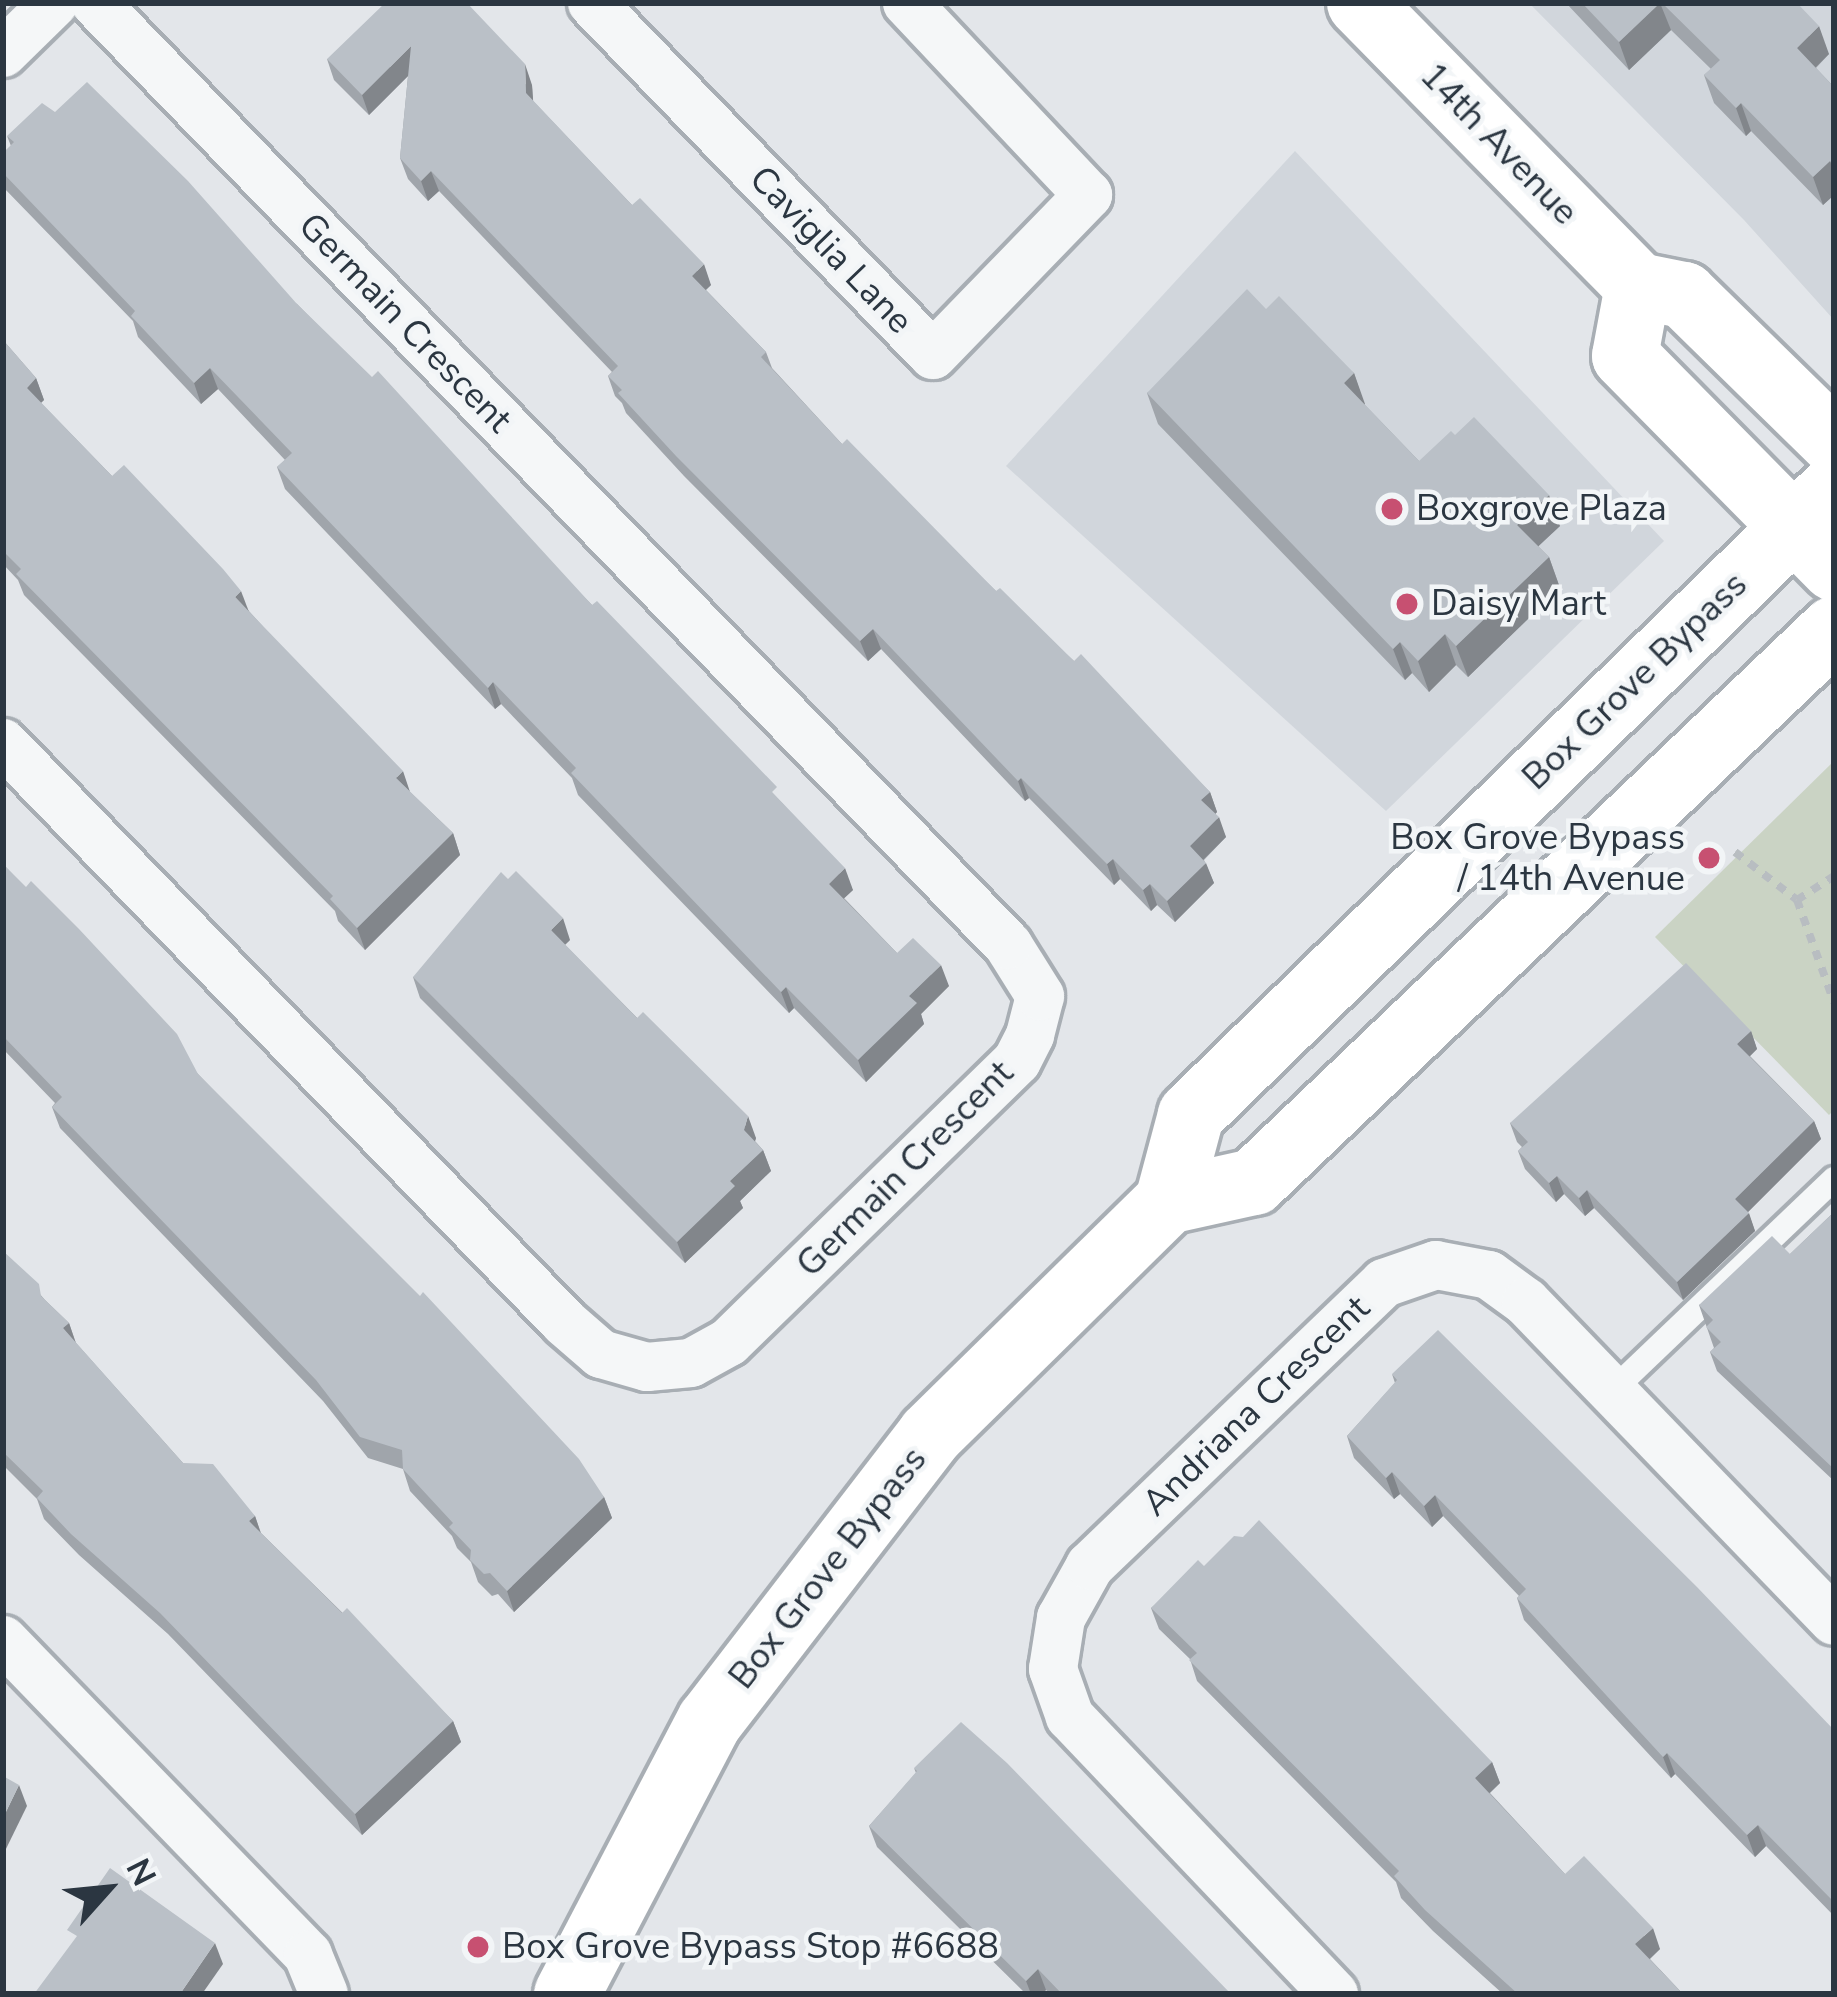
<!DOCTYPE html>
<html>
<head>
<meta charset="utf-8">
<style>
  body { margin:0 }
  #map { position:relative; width:1837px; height:1997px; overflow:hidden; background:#e3e6ea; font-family:"Nunito Sans",sans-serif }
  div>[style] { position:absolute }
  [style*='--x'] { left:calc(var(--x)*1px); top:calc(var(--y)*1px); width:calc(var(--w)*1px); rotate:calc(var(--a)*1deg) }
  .built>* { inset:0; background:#d1d6dc }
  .green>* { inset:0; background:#cad3c4 }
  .path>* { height:8px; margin-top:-4px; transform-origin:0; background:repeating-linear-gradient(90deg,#b8bdc1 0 9px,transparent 0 18px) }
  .roads { filter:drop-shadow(3px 0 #a8aeb4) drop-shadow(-3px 0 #a8aeb4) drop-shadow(0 3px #a8aeb4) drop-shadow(0 -3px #a8aeb4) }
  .service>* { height:24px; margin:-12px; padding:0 12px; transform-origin:12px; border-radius:12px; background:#f5f7f8 }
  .minor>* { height:48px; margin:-24px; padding:0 24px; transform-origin:24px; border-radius:24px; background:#f5f7f8 }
  .secondary>* { height:66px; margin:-33px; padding:0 33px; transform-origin:33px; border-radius:33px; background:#fff }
  .wall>* { inset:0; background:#a0a5ab }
  .shaded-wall>* { inset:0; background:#82868b }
  .building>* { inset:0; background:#bac0c7 }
  .dots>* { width:33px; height:33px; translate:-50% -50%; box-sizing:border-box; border:6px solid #f2f5f7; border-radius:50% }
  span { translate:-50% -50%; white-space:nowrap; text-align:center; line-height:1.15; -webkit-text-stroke:9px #f2f5f7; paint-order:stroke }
  .street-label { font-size:36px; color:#2b3641 }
  .poi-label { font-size:36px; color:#2b3641 }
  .left { translate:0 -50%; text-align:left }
  .right { translate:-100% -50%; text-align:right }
  .frame { position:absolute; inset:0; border:6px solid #2b3641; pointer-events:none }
  .north { position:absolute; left:48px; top:1829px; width:120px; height:120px; -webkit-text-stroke:9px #f2f5f7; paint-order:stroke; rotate:63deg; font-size:33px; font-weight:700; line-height:48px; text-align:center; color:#2b3641 }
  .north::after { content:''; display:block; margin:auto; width:42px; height:54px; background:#2b3641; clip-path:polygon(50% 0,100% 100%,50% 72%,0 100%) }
</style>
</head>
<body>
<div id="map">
  <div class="built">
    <div style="clip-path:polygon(1529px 3px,1834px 3px,1834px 320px,1744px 220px)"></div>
    <div style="clip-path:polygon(1295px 151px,1664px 541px,1386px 811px,1006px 466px)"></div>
  </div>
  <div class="green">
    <div style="clip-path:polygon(1834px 761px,1834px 1110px,1829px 1115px,1655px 937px)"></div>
  </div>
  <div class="path">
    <div style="--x:1735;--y:852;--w:78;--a:37.7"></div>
    <div style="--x:1797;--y:900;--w:44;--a:-33"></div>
    <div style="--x:1797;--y:900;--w:109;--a:70.1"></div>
  </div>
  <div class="roads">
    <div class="service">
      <div style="--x:1612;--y:1391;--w:307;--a:-43.7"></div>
    </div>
    <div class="minor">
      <div style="--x:592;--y:3;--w:490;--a:45.9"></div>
      <div style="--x:933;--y:355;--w:223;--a:-45.9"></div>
      <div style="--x:1088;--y:195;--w:264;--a:-133.3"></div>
      <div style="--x:3;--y:53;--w:71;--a:-44.4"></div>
      <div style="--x:3;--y:743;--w:806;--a:45.9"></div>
      <div style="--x:564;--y:1322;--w:49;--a:40.9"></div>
      <div style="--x:601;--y:1354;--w:48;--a:15.8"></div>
      <div style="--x:647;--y:1367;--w:44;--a:-5.2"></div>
      <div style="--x:691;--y:1363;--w:43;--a:-28.9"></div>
      <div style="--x:729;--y:1342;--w:402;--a:-44.3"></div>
      <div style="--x:1017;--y:1061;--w:29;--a:-63"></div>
      <div style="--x:1030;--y:1035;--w:40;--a:-75.6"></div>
      <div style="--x:1040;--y:996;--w:60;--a:-122.1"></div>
      <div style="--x:1008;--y:945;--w:1312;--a:-134.1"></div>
      <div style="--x:3;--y:1640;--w:438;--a:45.9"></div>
      <div style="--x:308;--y:1955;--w:42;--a:67.7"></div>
      <div style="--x:1334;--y:1994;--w:383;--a:-133.6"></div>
      <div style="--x:1070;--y:1717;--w:51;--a:-109.5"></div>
      <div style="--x:1053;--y:1669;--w:52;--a:-81.1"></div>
      <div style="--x:1061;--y:1618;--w:60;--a:-60.9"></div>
      <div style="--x:1090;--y:1566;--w:408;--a:-43.9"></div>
      <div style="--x:1384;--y:1283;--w:55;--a:-19.1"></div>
      <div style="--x:1436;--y:1265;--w:54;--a:10.7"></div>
      <div style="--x:1489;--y:1275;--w:46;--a:36.1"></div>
      <div style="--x:1526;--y:1302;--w:443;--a:46"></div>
    </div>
    <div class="secondary">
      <div style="--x:1360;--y:3;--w:397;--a:45.5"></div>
      <div style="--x:1638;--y:286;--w:47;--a:11.1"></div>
      <div style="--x:1684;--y:295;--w:210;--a:44.4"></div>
      <div style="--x:1638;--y:286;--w:71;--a:100.5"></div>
      <div style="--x:1625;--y:356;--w:298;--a:45.4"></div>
      <div style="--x:1168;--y:1201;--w:88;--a:-12.5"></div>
      <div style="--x:1254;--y:1182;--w:801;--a:-43.63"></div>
      <div style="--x:567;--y:1994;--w:308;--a:-62.4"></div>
      <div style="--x:710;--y:1721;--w:361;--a:-52.4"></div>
      <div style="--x:930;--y:1435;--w:334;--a:-44.5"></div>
      <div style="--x:1168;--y:1201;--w:89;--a:-75"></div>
      <div style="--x:1191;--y:1115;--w:898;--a:-44.28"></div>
    </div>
  </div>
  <div class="wall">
    <div style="clip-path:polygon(1566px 3px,1773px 3px,1829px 54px,1816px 68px,1834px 87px,1834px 195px,1823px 205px,1751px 131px,1746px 136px,1714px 103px,1704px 75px,1711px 69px,1671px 30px,1629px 70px)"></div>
    <div style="clip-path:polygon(327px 59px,532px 85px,533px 101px,632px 205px,711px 285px,706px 290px,766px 352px,772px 368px,842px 444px,996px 591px,1074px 661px,1210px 792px,1217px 812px,1215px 814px,1226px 837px,1204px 860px,1214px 883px,1175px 922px,1157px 905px,1151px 911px,1120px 879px,1114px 885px,1029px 798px,1025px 801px,881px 649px,868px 661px,684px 476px,626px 413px,622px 403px,615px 396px,608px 376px,612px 372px,439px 191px,428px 201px,408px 179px,400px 158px,408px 76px,369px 115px,334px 80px)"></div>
    <div style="clip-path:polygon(7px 136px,297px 304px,592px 605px,783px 804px,853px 890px,844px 898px,897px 953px,949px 986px,921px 1014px,924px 1024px,866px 1082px,794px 1008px,789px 1013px,578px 795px,572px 778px,501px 704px,495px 709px,285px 489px,277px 467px,285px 460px,218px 389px,201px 404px,138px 337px,133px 321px,3px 187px,3px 153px,11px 146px)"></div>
    <div style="clip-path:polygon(1266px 309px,1354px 373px,1364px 404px,1419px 461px,1560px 526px,1538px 546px,1549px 557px,1560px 588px,1468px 677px,1456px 665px,1429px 692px,1412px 673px,1405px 680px,1158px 424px,1147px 393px)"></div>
    <div style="clip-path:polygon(3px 340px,36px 378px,44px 400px,41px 403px,112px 476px,248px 610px,410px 792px,453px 833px,460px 855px,365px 950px,338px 921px,335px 911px,24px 595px,18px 580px,3px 564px)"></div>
    <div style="clip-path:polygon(3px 864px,198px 1074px,604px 1497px,612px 1518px,514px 1612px,498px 1594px,492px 1596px,478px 1582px,471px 1562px,457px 1548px,452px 1536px,410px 1491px,403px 1469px,368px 1458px,323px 1401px,60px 1128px,52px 1107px,55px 1103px,3px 1049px)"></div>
    <div style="clip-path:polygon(570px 940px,565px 945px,756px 1138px,755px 1141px,763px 1150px,771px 1171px,740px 1201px,743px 1208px,685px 1263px,420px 998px,413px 977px)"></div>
    <div style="clip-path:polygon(1751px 1031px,1757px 1049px,1750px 1056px,1814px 1121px,1821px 1139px,1748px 1212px,1755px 1231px,1683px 1300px,1594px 1208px,1585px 1216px,1564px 1194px,1556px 1202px,1525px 1169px,1518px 1151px,1522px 1147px,1517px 1142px,1510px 1123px)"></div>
    <div style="clip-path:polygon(1834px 1212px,1834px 1481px,1717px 1371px,1710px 1352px,1714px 1348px,1699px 1305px,1790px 1254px)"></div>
    <div style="clip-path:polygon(3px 1251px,45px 1300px,69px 1323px,76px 1343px,183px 1463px,255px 1516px,261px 1533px,453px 1721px,461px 1742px,362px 1835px,168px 1634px,79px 1555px,44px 1519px,37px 1499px,3px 1465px)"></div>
    <div style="clip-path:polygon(1392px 1374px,1834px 1730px,1834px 1916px,1766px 1846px,1755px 1857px,1675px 1774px,1671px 1778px,1524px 1620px,1517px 1598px,1519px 1596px,1443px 1516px,1432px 1527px,1400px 1494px,1394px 1499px,1354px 1458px,1347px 1436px,1395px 1383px)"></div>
    <div style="clip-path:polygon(1204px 1566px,1492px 1762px,1500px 1783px,1490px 1793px,1565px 1874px,1660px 1949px,1650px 1959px,1683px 1994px,1503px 1994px,1433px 1931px,1401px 1898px,1396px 1882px,1197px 1681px,1190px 1659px,1159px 1629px,1151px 1608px)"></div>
    <div style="clip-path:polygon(914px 1768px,1231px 1994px,1050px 1994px,1046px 1990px,1042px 1994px,1026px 1994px,877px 1847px,869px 1826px,916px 1773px)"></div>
  </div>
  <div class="shaded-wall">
    <div style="clip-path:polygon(1660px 3px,1671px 30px,1629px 70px,1619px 42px)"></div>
    <div style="clip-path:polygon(1819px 26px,1829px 54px,1807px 76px,1797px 48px)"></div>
    <div style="clip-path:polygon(411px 46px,418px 66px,369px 115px,362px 95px)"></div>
    <div style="clip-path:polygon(525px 64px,532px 85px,534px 113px,526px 93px)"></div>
    <div style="clip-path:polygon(1741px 103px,1751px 131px,1746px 136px,1736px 108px)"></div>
    <div style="clip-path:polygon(1830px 161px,1834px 172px,1834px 195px,1823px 205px,1813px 177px)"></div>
    <div style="clip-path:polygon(431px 171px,439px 191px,428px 201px,421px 181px)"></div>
    <div style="clip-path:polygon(704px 264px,711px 285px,699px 296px,692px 276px)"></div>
    <div style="clip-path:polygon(210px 368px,218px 389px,201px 404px,194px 383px)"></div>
    <div style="clip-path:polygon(1354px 373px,1365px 404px,1355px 414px,1344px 383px)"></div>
    <div style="clip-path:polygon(36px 378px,44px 400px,34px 409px,27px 388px)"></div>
    <div style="clip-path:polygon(1549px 495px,1560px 526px,1528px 556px,1517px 525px)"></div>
    <div style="clip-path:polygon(1549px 557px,1560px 588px,1468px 677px,1456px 646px)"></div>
    <div style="clip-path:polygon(241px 591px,249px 612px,235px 597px)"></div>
    <div style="clip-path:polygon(873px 629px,881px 649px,868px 661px,860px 641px)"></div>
    <div style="clip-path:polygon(1445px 634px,1456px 665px,1429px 692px,1418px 661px)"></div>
    <div style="clip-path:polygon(1400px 642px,1412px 673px,1405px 680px,1393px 649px)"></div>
    <div style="clip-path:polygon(493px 682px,501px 704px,495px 709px,488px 688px)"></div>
    <div style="clip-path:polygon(403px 771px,410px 792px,396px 778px)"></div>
    <div style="clip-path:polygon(1021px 778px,1029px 798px,1025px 801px,1018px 781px)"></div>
    <div style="clip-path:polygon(1210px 792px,1217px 812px,1209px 821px,1201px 800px)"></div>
    <div style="clip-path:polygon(1219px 817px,1226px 837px,1197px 866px,1190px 846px)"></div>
    <div style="clip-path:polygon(453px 833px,460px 855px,365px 950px,357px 928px)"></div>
    <div style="clip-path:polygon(1113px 859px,1120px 879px,1114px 885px,1107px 864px)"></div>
    <div style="clip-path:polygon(1206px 863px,1214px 883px,1175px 922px,1167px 901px)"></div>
    <div style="clip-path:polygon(845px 868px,853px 890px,837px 905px,829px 884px)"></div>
    <div style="clip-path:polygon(1150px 884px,1157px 905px,1151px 911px,1143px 890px)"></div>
    <div style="clip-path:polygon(563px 918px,570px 940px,558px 951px,551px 930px)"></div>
    <div style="clip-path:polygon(941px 965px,949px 986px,921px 1014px,924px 1024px,866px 1082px,858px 1060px,909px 996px)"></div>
    <div style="clip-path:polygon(786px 987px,794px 1008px,789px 1013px,781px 992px)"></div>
    <div style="clip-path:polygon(1751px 1031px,1757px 1049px,1744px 1062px,1737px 1044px)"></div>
    <div style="clip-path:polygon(748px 1116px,756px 1138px,752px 1151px,744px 1130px)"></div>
    <div style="clip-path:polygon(1814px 1121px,1821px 1139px,1742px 1218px,1735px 1199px)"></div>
    <div style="clip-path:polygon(763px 1150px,771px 1171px,740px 1201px,743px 1208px,685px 1263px,677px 1242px,730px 1181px)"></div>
    <div style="clip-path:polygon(1557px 1176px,1564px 1194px,1556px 1202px,1549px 1183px)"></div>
    <div style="clip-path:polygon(1587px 1190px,1594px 1208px,1585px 1216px,1579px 1198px)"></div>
    <div style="clip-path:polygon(1749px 1213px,1755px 1231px,1683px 1300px,1677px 1282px)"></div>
    <div style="clip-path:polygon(69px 1323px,76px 1344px,63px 1328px)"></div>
    <div style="clip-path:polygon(1392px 1472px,1400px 1494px,1394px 1499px,1386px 1478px)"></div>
    <div style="clip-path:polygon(1435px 1495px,1443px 1516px,1432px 1527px,1424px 1506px)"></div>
    <div style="clip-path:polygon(604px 1497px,612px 1518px,514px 1612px,507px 1591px)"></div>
    <div style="clip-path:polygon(255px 1516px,262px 1537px,249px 1521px)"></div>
    <div style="clip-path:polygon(453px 1721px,461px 1742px,362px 1835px,355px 1814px)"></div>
    <div style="clip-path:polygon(1667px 1753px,1675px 1774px,1671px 1778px,1663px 1757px)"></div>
    <div style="clip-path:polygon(1492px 1762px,1500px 1783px,1483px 1799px,1475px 1778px)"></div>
    <div style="clip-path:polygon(19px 1785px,27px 1806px,3px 1855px,3px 1818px)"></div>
    <div style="clip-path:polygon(1758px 1825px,1766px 1846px,1755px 1857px,1747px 1835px)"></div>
    <div style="clip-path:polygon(1653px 1928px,1660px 1949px,1643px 1965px,1635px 1944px)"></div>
    <div style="clip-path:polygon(215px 1943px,223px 1964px,202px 1994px,180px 1994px)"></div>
    <div style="clip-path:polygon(1038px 1969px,1046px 1990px,1042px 1994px,1031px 1994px,1026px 1981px)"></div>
  </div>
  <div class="building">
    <div style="clip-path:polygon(385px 3px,467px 3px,525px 64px,526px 93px,632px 205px,640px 198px,704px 264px,692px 276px,766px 352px,761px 357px,842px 444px,847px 439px,996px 591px,1000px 588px,1074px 661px,1081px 654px,1210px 792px,1201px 800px,1219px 817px,1190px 846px,1206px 863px,1167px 901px,1150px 884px,1143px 890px,1113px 859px,1107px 864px,1021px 778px,1018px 781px,873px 629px,860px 641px,676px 456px,618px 393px,622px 390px,608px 376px,618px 366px,431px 171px,421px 181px,400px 158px,411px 46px,362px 95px,327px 59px)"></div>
    <div style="clip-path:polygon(1582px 3px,1660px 3px,1619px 42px)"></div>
    <div style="clip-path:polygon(1662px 3px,1797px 3px,1819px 26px,1797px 48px,1834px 87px,1834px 165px,1830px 161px,1813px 177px,1741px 103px,1736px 108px,1704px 75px,1720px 60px)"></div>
    <div style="clip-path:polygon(87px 82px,188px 181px,297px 304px,372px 377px,378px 371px,592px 605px,597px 601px,777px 787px,772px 792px,845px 868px,829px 884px,897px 953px,913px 938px,941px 965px,909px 996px,917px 1003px,858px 1060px,786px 987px,781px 992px,571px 773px,576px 768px,493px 682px,488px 688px,277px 467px,292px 453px,210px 368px,194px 383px,131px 316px,135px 311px,3px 173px,3px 153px,14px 142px,7px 136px,42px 103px,55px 112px)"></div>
    <div style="clip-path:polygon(1247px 289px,1266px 309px,1279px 296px,1354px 373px,1344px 383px,1419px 461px,1451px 431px,1455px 435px,1474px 417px,1549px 495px,1517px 525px,1549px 557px,1456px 646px,1445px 634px,1418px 661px,1400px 642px,1393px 649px,1147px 393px)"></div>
    <div style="clip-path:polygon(3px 340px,36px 378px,27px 388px,112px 476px,124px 465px,223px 569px,241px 591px,235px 597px,403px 771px,396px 778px,453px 833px,357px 928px,330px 899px,333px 896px,16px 574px,21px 569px,3px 551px)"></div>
    <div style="clip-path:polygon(3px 864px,26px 887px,31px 881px,79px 929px,177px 1034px,198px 1074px,420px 1296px,423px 1292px,579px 1459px,604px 1497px,507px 1591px,490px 1573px,484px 1574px,470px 1560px,471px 1550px,449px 1527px,453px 1523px,403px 1469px,402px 1450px,360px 1437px,316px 1380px,52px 1107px,62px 1097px,3px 1036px)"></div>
    <div style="clip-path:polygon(516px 871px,563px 918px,551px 930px,637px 1018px,643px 1012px,748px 1116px,744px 1130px,763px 1150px,730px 1181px,735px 1186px,677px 1242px,413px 977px,501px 872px,508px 879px)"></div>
    <div style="clip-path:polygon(1686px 963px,1751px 1031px,1737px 1044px,1814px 1121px,1735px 1199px,1749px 1213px,1677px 1282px,1587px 1190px,1579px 1198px,1557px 1176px,1549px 1183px,1518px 1151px,1528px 1142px,1510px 1123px)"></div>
    <div style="clip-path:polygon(1834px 1212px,1834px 1469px,1710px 1352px,1721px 1342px,1706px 1327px,1713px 1320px,1699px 1305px,1772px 1236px,1790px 1254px)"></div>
    <div style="clip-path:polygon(3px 1251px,39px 1284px,41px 1296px,69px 1323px,63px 1328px,183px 1463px,213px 1464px,255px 1516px,249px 1521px,342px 1613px,347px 1608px,453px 1721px,355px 1814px,160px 1613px,71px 1534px,37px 1498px,43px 1491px,3px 1452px)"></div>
    <div style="clip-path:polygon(1438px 1330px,1697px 1587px,1834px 1730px,1834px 1902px,1758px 1825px,1747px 1835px,1667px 1753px,1663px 1757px,1517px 1598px,1526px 1589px,1435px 1495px,1424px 1506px,1392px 1472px,1386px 1478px,1347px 1436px,1397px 1380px,1392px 1374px)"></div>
    <div style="clip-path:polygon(1259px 1520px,1492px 1762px,1475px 1778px,1565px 1874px,1584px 1856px,1653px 1928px,1635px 1944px,1683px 1994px,1518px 1994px,1425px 1910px,1394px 1876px,1399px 1871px,1189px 1660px,1197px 1653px,1151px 1608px,1198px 1560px,1204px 1566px,1234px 1536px,1243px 1537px)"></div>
    <div style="clip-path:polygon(961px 1722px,1007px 1763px,1231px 1994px,1062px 1994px,1038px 1969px,1026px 1981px,869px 1826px,917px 1771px,914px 1768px)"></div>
    <div style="clip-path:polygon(3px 1776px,19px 1785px,3px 1818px)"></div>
    <div style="clip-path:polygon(110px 1868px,215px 1943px,180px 1994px,34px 1994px,77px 1936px,67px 1930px)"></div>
  </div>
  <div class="dots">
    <div style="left:1392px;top:509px;background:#c75071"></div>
    <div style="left:1407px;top:604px;background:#c75071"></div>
    <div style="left:1709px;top:858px;background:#c75071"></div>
    <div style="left:478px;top:1947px;background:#c75071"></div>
  </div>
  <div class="street-label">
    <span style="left:1499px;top:144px;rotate:46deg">14th Avenue</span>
    <span style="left:831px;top:250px;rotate:46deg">Caviglia Lane</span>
    <span style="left:405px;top:323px;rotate:46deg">Germain Crescent</span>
    <span style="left:1635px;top:681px;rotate:-44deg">Box Grove Bypass</span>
    <span style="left:905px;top:1169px;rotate:-45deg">Germain Crescent</span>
    <span style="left:1256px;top:1406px;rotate:-44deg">Andriana Crescent</span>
    <span style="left:828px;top:1568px;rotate:-52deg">Box Grove Bypass</span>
  </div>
  <div class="poi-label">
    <span class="left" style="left:1416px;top:509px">Boxgrove Plaza</span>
    <span class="left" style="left:1431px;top:604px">Daisy Mart</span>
    <span class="right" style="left:1685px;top:858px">Box Grove Bypass<br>/ 14th Avenue</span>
    <span class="left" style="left:502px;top:1947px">Box Grove Bypass Stop #6688</span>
  </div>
  <div class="frame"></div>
  <div class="north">N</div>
</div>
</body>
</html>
